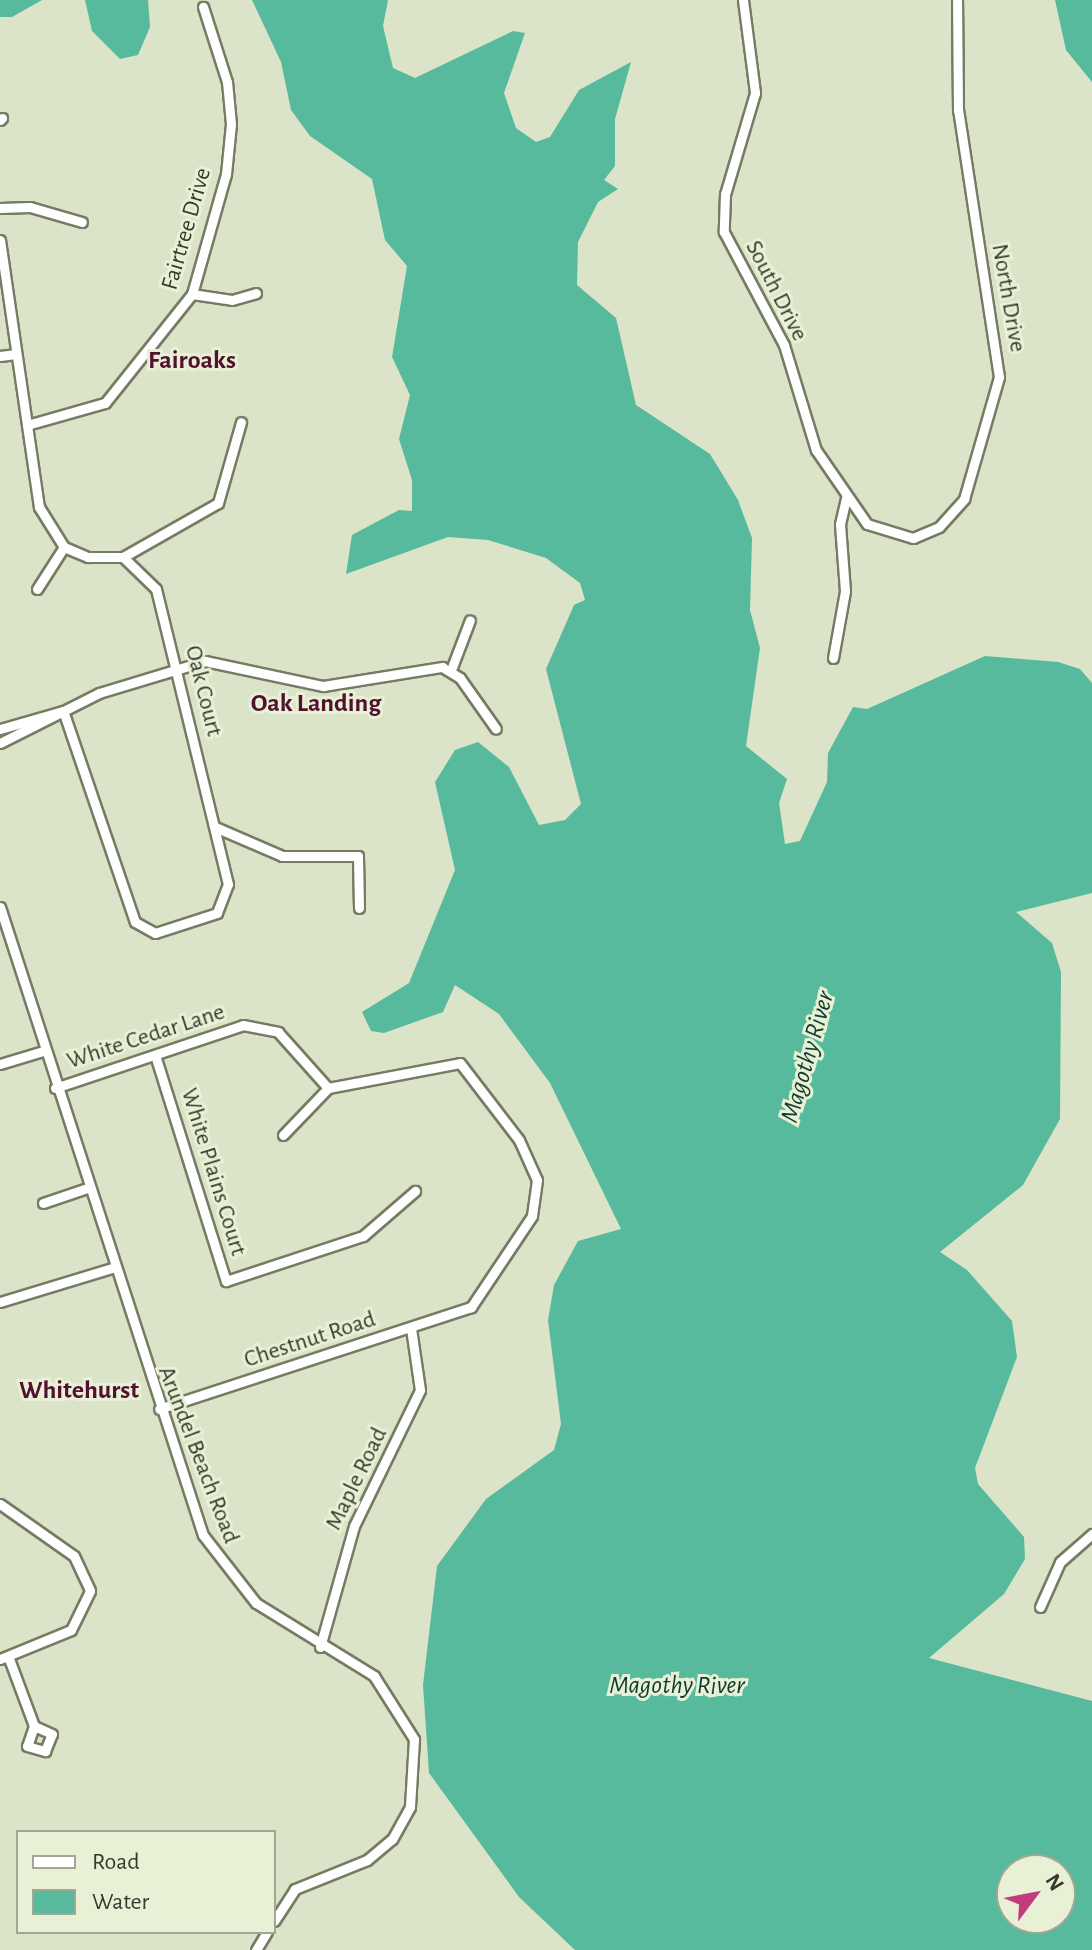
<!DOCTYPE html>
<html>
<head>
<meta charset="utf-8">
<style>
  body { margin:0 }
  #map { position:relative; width:1092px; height:1950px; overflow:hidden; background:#dbe3c8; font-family:"Alegreya Sans",sans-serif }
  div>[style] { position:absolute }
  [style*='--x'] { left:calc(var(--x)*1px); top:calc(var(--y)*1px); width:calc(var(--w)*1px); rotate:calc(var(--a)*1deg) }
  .water>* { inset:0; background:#57ba9c }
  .roads { filter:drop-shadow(2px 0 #757c63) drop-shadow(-2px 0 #757c63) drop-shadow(0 2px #757c63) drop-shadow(0 -2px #757c63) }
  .minor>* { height:9px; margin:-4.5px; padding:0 4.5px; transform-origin:4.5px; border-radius:4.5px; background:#fff }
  span { translate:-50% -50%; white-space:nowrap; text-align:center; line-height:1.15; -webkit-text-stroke:6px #e8f1d5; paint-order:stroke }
  .street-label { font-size:24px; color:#36392e }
  .neighbourhood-label { font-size:26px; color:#521131; font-weight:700 }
  .water-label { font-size:26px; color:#0e3b2f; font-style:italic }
  .legend { position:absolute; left:16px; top:1830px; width:260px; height:104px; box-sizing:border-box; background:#e8f1d5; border:2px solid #a1a792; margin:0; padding:10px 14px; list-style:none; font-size:24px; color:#36392e }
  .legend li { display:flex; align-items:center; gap:16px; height:40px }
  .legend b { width:40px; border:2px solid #a1a792 }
  .north { position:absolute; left:996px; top:1854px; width:80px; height:80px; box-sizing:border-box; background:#e8f1d5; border:2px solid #a1a792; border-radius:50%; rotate:58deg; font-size:22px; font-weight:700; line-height:32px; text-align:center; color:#36392e }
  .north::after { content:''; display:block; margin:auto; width:28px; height:36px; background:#c23c7d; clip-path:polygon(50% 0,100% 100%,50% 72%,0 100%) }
</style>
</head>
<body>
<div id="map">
  <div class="water">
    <div style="clip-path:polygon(0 0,42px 0,12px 17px,0 17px)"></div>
    <div style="clip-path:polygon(85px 0,148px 0,150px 27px,138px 55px,120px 59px,92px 31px)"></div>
    <div style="clip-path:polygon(evenodd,252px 0,388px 0,383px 26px,393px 68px,415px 78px,513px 31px,525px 33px,504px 93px,516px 128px,536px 142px,550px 137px,579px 90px,631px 62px,615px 119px,615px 166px,604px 180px,618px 189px,598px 202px,578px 242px,577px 285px,616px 318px,636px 405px,710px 454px,738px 500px,752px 538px,750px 610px,760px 648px,746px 746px,787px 779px,779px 803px,785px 844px,800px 841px,827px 782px,828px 753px,853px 707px,867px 709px,985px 656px,1058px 662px,1080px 669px,1092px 683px,1092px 893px,1016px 912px,1052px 943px,1061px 972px,1060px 1119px,1023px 1185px,940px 1252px,967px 1270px,1012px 1321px,1017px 1357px,975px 1468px,978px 1484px,1024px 1537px,1025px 1559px,1004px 1594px,929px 1658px,1092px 1701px,1092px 1950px,575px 1950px,519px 1897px,429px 1773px,423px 1685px,437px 1566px,486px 1499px,554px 1450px,561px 1424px,548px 1320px,554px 1285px,578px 1241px,621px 1229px,550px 1083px,499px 1014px,455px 985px,443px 1012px,384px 1033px,371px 1031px,362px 1012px,409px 983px,455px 870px,435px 782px,455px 750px,478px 742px,509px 767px,539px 825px,565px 820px,581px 804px,546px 669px,574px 605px,585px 600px,580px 583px,546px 558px,488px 540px,448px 537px,346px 574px,352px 535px,399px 510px,412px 511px,412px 480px,399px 439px,410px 395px,392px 357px,407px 266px,385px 240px,372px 179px,310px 136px,291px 110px,281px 62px,252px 0,1012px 1870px,1060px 1870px,1060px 1918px,1012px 1918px,1012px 1870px)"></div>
    <div style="clip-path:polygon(1055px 0,1092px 0,1092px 82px,1066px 50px)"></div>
  </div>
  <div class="roads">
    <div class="minor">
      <div style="--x:743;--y:0;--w:94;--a:82.6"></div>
      <div style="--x:755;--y:93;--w:105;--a:106.5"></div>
      <div style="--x:725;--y:194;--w:38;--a:92"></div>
      <div style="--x:724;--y:232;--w:128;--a:62"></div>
      <div style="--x:784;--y:345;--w:110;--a:73.1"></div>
      <div style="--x:816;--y:450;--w:90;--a:55.4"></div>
      <div style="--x:867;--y:524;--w:48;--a:16.9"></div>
      <div style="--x:913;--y:538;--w:28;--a:-23"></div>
      <div style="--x:939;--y:527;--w:38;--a:-48"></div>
      <div style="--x:964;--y:499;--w:127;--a:-74"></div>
      <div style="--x:999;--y:377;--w:270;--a:-98.7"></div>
      <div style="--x:958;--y:110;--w:110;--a:-90.5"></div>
      <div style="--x:0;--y:120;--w:3;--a:-45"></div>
      <div style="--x:0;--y:208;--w:30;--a:-2"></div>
      <div style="--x:30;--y:207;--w:54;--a:16.1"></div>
      <div style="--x:0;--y:240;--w:270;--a:81.7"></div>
      <div style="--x:39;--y:507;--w:47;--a:58"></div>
      <div style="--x:64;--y:547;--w:26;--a:23"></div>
      <div style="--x:88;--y:557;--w:35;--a:0"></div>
      <div style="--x:123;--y:557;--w:46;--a:44.1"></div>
      <div style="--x:156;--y:589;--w:304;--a:76.3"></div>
      <div style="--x:228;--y:884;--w:31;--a:111"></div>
      <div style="--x:217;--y:913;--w:65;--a:162.1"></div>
      <div style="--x:155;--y:933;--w:23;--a:-151"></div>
      <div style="--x:135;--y:922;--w:223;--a:-108.8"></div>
      <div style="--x:192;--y:294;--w:40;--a:8.5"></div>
      <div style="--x:232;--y:300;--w:25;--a:-16"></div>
      <div style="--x:0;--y:356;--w:16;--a:-7"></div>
      <div style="--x:27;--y:425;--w:81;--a:-15.8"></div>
      <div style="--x:105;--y:403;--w:139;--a:-51.4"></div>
      <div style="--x:192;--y:294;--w:125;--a:-74.2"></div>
      <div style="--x:226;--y:174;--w:50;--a:-84.3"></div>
      <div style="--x:231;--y:124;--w:42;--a:-95.4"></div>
      <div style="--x:227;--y:82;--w:79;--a:-107.7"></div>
      <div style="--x:123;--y:557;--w:109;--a:-29.6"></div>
      <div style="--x:218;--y:503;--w:84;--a:-74.1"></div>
      <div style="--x:37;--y:589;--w:50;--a:-57.3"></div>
      <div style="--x:833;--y:658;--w:68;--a:-79.8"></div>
      <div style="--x:845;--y:591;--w:67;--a:-94.3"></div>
      <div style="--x:840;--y:524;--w:28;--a:-77"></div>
      <div style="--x:451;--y:670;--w:53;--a:-69.2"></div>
      <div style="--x:0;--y:729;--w:66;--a:-15.9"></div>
      <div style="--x:0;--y:743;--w:111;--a:-26.8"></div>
      <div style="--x:99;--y:693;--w:111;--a:-16.8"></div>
      <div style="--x:205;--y:661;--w:121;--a:12"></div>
      <div style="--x:323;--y:686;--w:121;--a:-9.1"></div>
      <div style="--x:442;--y:667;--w:21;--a:31"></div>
      <div style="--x:460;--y:678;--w:62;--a:54.8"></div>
      <div style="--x:215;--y:827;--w:73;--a:23.4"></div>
      <div style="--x:282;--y:856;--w:76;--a:0"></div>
      <div style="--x:358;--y:856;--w:52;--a:88.9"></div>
      <div style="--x:0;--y:907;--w:660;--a:72.09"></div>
      <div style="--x:203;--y:1535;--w:86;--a:52.1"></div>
      <div style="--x:256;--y:1603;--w:139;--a:31.7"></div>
      <div style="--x:374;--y:1676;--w:75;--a:57.6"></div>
      <div style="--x:414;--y:1739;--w:68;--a:93.4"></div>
      <div style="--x:410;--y:1807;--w:37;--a:119"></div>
      <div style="--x:392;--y:1839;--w:33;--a:140"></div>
      <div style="--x:367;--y:1860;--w:78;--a:158.1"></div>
      <div style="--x:295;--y:1889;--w:38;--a:123"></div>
      <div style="--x:155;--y:1055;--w:237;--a:72.6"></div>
      <div style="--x:226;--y:1281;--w:144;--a:-18.2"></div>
      <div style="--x:363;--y:1236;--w:69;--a:-40.9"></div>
      <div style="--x:0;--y:1064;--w:45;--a:-16.8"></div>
      <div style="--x:55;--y:1088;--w:198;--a:-18.5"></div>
      <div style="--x:243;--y:1025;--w:36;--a:11"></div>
      <div style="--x:278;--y:1032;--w:75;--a:48.2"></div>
      <div style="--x:328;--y:1088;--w:134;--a:-10.7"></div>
      <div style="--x:460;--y:1063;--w:97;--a:52.5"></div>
      <div style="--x:519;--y:1140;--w:44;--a:65.8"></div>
      <div style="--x:537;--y:1180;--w:36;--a:98"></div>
      <div style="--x:532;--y:1216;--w:110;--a:123.8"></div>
      <div style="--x:471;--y:1307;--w:328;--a:161.9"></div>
      <div style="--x:283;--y:1135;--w:65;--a:-46.2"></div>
      <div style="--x:43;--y:1203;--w:46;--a:-18.8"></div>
      <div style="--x:0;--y:1302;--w:117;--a:-16.9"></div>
      <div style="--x:0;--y:1504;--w:90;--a:35.1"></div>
      <div style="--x:74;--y:1556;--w:38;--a:65"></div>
      <div style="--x:90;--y:1591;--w:43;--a:116"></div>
      <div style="--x:71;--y:1630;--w:77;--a:157.8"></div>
      <div style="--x:1040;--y:1607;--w:49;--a:-66"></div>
      <div style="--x:1060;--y:1562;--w:43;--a:-41.2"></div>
      <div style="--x:320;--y:1647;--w:126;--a:-74.3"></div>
      <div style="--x:354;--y:1526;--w:151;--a:-64.1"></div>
      <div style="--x:420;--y:1390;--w:63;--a:-98.3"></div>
      <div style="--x:8;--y:1656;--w:75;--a:69.6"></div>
      <div style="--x:34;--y:1726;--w:21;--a:109"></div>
      <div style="--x:27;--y:1746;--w:19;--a:16"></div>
      <div style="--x:45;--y:1751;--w:18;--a:-68"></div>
      <div style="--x:52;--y:1734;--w:20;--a:-156"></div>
      <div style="--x:256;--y:1950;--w:21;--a:-59"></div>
    </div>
  </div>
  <div class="street-label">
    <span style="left:187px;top:229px;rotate:-74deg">Fairtree Drive</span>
    <span style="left:776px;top:291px;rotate:63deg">South Drive</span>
    <span style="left:1008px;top:298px;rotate:80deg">North Drive</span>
    <span style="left:203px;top:691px;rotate:76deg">Oak Court</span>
    <span style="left:146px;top:1037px;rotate:-18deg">White Cedar Lane</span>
    <span style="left:213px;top:1172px;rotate:73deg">White Plains Court</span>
    <span style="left:310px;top:1340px;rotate:-18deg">Chestnut Road</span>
    <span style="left:198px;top:1455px;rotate:69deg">Arundel Beach Road</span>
    <span style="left:357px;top:1479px;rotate:-64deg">Maple Road</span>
  </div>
  <div class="neighbourhood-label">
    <span style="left:192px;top:361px">Fairoaks</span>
    <span style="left:316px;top:704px">Oak Landing</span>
    <span style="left:79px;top:1391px">Whitehurst</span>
  </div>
  <div class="water-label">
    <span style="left:808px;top:1057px;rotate:-74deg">Magothy River</span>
    <span style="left:677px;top:1686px">Magothy River</span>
  </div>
  <ul class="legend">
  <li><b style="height:10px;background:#fff"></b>Road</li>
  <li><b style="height:22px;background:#57ba9c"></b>Water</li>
  </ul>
  <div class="north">N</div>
</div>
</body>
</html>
